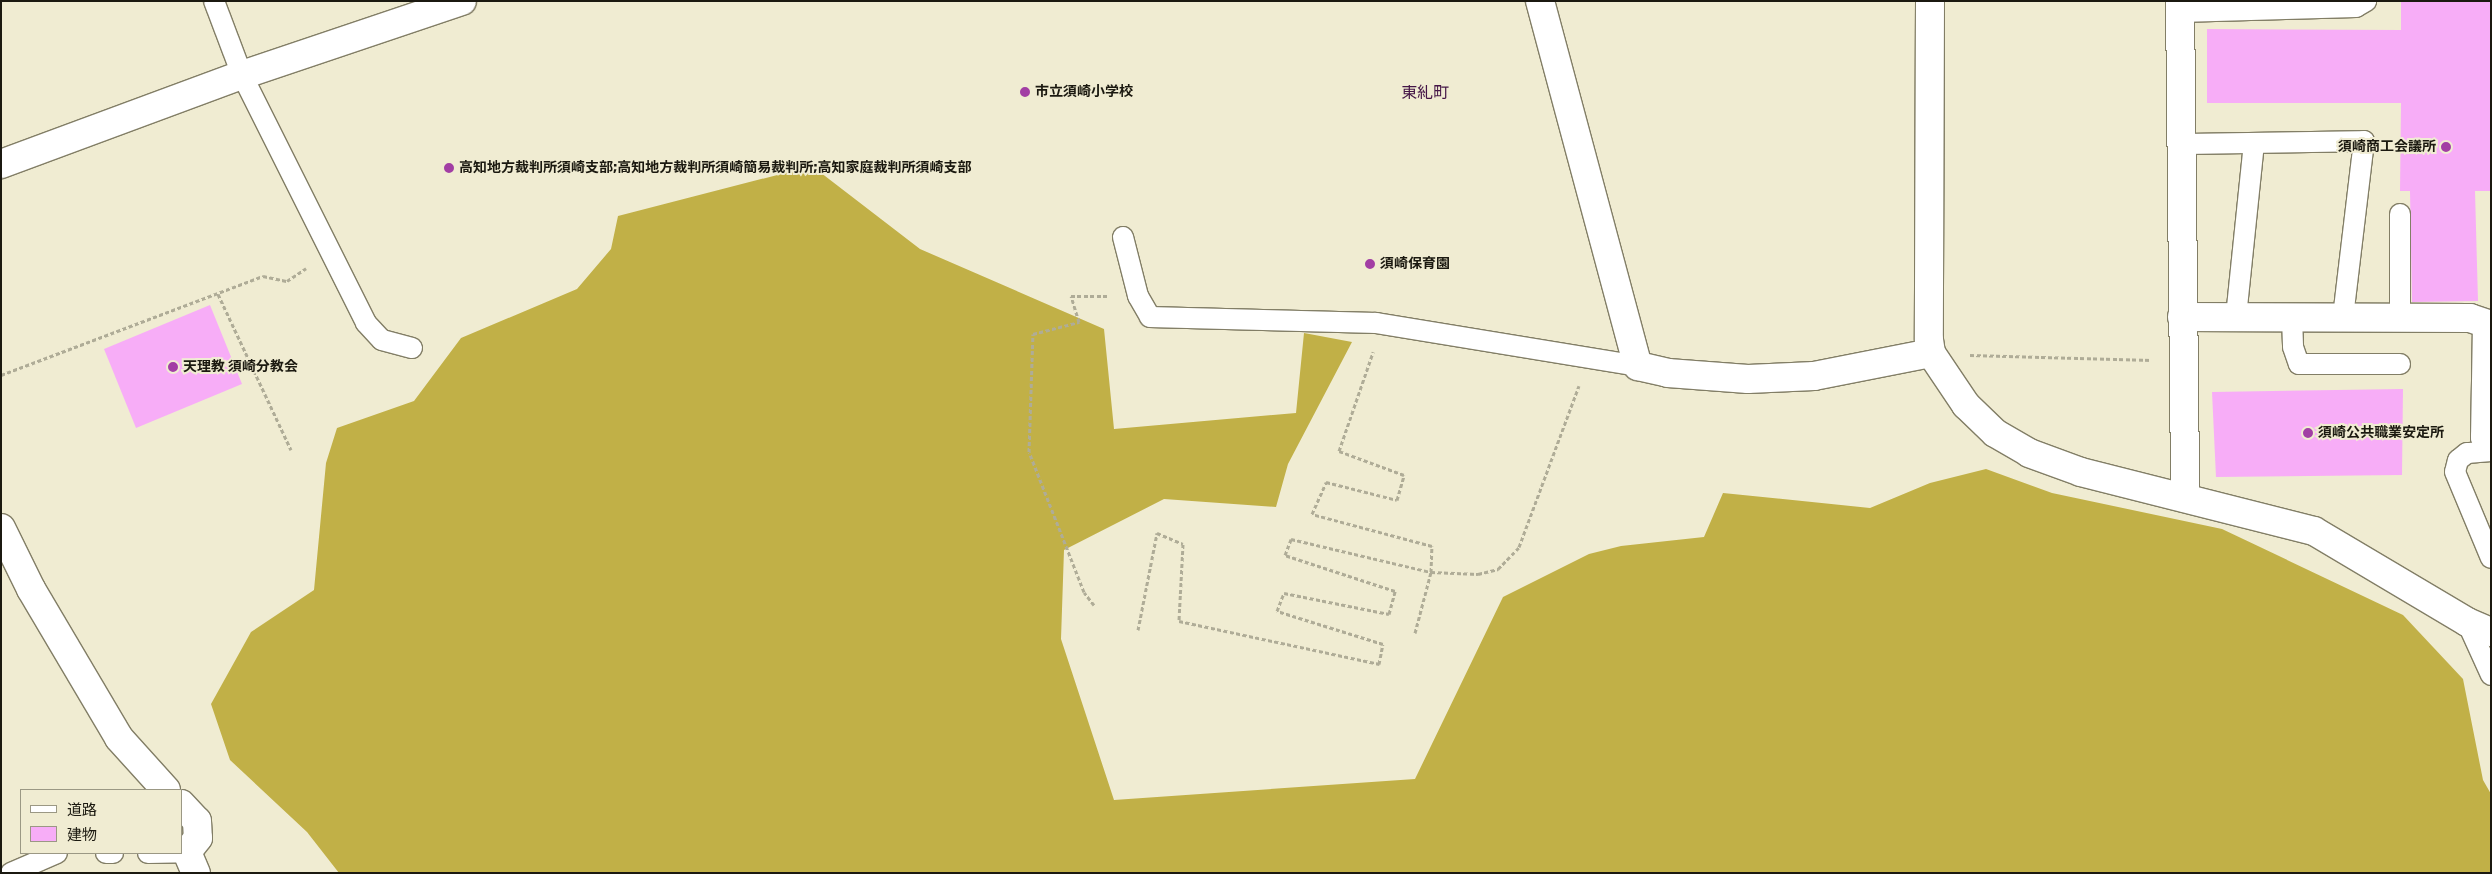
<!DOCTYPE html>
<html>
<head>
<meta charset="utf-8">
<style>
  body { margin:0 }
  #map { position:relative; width:2492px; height:874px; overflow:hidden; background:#f0ecd2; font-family:Rubik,"Noto Sans JP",sans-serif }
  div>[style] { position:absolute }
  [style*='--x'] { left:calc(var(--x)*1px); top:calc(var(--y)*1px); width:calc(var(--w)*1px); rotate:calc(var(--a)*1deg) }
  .forest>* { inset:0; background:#c1b047 }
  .building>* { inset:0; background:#f7adf7 }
  .path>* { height:3px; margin-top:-1.5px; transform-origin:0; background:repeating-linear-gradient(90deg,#afac97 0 4px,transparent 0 6.5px) }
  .roads { filter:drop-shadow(1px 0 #827e66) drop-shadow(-1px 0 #827e66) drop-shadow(0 1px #827e66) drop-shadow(0 -1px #827e66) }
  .lane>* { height:20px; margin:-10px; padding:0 10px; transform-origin:10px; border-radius:10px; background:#fff }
  .street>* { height:28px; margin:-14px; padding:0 14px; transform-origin:14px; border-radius:14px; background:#fff }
  .dots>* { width:14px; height:14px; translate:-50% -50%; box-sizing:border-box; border:2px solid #f0ecd2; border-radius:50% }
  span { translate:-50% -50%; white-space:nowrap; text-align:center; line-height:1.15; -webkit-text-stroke:4px #f0ecd2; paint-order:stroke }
  .poi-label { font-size:14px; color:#1b1910; font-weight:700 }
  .left { translate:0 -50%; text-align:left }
  .right { translate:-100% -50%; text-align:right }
  .quarter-label { font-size:16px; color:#441546 }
  .frame { position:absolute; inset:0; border:2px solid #1b1910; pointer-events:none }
  .legend { position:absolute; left:20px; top:789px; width:162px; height:65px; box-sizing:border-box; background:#f0ecd2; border:1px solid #9b9884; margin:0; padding:6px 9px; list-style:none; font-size:15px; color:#1b1910 }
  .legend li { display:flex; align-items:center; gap:10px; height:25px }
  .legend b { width:25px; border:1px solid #9b9884 }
</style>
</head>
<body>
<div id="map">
  <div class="forest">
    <div style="clip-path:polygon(812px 166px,920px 249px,1104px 329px,1114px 429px,1296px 413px,1304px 333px,1352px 342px,1288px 464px,1276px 507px,1164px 499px,1064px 550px,1061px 639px,1114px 800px,1415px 779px,1503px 597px,1589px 554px,1621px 546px,1704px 537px,1723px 493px,1870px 508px,1930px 483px,1986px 469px,2052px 493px,2222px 529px,2403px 615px,2463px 679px,2483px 780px,2491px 794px,2491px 873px,339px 873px,307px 832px,230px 760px,211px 704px,251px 632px,314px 590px,326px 463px,337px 428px,414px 401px,461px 338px,577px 289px,611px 249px,618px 216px)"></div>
  </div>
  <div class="building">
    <div style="clip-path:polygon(2401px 1px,2491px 1px,2491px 191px,2475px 191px,2478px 301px,2412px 302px,2410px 191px,2400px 191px,2401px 103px,2207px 103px,2207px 29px,2401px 30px)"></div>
    <div style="clip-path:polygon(210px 305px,242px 384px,136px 428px,104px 349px)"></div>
    <div style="clip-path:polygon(2403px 389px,2402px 475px,2216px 477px,2212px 392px)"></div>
  </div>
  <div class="path">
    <div style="--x:218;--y:294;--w:172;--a:64.9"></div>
    <div style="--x:1970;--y:355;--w:182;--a:1.6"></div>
    <div style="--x:1;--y:375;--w:280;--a:-20.7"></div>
    <div style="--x:263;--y:276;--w:25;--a:12"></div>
    <div style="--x:287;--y:281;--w:23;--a:-34"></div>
    <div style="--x:1094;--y:605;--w:16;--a:-128"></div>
    <div style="--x:1084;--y:592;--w:150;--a:-111.4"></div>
    <div style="--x:1029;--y:452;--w:118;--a:-88.1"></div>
    <div style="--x:1033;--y:334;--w:48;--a:-14.6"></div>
    <div style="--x:1079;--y:322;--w:27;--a:-107"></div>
    <div style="--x:1071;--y:296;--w:37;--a:0"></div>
    <div style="--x:1138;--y:630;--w:99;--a:-78.9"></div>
    <div style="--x:1157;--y:533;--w:28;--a:23"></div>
    <div style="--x:1183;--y:544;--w:77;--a:93"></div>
    <div style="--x:1179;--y:621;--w:205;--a:12.1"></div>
    <div style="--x:1379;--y:664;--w:20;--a:-79"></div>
    <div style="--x:1383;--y:644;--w:111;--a:-162.7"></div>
    <div style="--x:1277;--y:611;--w:19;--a:-69"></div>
    <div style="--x:1284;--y:593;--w:107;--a:11.3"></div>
    <div style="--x:1389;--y:614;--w:24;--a:-75"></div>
    <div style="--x:1395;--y:591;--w:116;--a:-161.9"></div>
    <div style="--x:1285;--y:555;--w:17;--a:-69"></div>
    <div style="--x:1291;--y:539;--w:144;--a:13.3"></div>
    <div style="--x:1431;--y:572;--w:26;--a:-88"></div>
    <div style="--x:1432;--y:546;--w:124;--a:-165.1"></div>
    <div style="--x:1312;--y:514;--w:35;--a:-66"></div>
    <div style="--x:1326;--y:482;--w:73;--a:14.2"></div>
    <div style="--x:1397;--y:500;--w:26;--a:-74"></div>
    <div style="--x:1404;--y:475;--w:69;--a:-159.7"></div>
    <div style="--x:1339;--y:451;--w:105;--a:-71"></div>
    <div style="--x:1415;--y:633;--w:63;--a:-75.3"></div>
    <div style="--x:1431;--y:572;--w:47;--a:2.4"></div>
    <div style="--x:1478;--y:574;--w:21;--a:-14"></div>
    <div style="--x:1498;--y:569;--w:30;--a:-46"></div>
    <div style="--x:1519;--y:547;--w:172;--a:-69.6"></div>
  </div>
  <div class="roads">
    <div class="lane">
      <div style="--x:214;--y:1;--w:79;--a:69.3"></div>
      <div style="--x:242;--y:75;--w:277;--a:63.4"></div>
      <div style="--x:366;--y:323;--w:23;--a:47"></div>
      <div style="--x:382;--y:340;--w:31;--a:15"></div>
      <div style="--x:2180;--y:12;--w:176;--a:-1.6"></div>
      <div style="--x:2356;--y:7;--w:12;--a:-31"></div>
      <div style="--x:2180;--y:144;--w:184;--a:-0.9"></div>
      <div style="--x:2364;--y:141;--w:177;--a:96.8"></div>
      <div style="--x:2400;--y:214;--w:103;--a:90"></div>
      <div style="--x:1123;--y:237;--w:61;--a:75.7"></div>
      <div style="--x:1138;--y:296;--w:24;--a:60"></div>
      <div style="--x:1150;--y:317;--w:226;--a:1.5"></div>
      <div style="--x:1376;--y:323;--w:266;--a:9.3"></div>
      <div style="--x:2236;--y:317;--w:175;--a:-84.1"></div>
      <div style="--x:2292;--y:317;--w:30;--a:88"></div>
      <div style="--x:2293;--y:347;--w:18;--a:71"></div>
      <div style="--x:2299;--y:364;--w:101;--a:0"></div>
      <div style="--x:2491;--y:451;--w:24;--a:175"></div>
      <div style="--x:2467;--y:453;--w:11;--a:142"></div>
      <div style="--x:2458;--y:460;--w:12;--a:104"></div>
      <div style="--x:2455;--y:472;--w:93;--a:67.3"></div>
      <div style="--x:2467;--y:622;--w:58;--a:65.6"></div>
      <div style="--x:106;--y:853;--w:7;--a:0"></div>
      <div style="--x:148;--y:853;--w:39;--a:-1"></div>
      <div style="--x:11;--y:873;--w:50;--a:-23.5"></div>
    </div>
    <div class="street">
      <div style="--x:1540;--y:1;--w:378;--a:75"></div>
      <div style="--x:1638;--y:366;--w:31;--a:13"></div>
      <div style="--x:1668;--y:373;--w:80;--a:4.3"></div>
      <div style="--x:1748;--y:379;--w:66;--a:-2.6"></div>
      <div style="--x:1814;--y:376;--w:119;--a:-11.1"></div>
      <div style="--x:1930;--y:1;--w:339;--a:90.2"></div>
      <div style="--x:1929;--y:340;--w:13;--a:81"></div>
      <div style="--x:1931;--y:353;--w:63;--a:56.1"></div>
      <div style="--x:1966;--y:405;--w:40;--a:44"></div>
      <div style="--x:1995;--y:433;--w:39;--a:30"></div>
      <div style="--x:2029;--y:453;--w:55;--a:20.1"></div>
      <div style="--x:2081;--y:472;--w:240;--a:14.2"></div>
      <div style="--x:2314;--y:531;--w:178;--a:30.7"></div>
      <div style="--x:2467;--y:622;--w:26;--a:23"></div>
      <div style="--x:2180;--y:1;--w:497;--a:89.4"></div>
      <div style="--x:1;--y:164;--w:257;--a:-20.3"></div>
      <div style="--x:242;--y:75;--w:232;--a:-18.6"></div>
      <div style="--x:2182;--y:317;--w:288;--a:0.2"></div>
      <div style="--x:2470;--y:318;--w:18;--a:19"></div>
      <div style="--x:2487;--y:324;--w:113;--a:91"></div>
      <div style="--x:2485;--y:437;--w:11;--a:56"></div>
      <div style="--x:1;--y:528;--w:68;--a:63.8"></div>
      <div style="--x:31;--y:589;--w:173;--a:59.4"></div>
      <div style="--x:119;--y:738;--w:70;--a:47.9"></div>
      <div style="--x:181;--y:804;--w:23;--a:47"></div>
      <div style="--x:197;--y:821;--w:17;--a:87"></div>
      <div style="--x:198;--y:838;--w:18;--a:128"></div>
      <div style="--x:187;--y:852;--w:23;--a:67"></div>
    </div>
  </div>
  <div class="dots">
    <div style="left:1025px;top:92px;background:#a23ea4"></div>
    <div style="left:2446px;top:147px;background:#a23ea4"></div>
    <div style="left:449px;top:168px;background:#a23ea4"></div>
    <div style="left:1370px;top:264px;background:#a23ea4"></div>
    <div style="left:173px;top:367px;background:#a23ea4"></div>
    <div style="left:2308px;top:433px;background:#a23ea4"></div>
  </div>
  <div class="poi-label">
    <span class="left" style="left:1035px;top:92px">市立須崎小学校</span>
    <span class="right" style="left:2436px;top:147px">須崎商工会議所</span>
    <span class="left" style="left:459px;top:168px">高知地方裁判所須崎支部;高知地方裁判所須崎簡易裁判所;高知家庭裁判所須崎支部</span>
    <span class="left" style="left:1380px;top:264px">須崎保育園</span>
    <span class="left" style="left:183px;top:367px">天理教 須崎分教会</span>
    <span class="left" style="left:2318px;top:433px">須崎公共職業安定所</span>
  </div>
  <div class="quarter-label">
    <span style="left:1425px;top:93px">東糺町</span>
  </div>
  <div class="frame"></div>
  <ul class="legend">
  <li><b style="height:6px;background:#fff"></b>道路</li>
  <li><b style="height:14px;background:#f7adf7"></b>建物</li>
  </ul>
</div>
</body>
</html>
